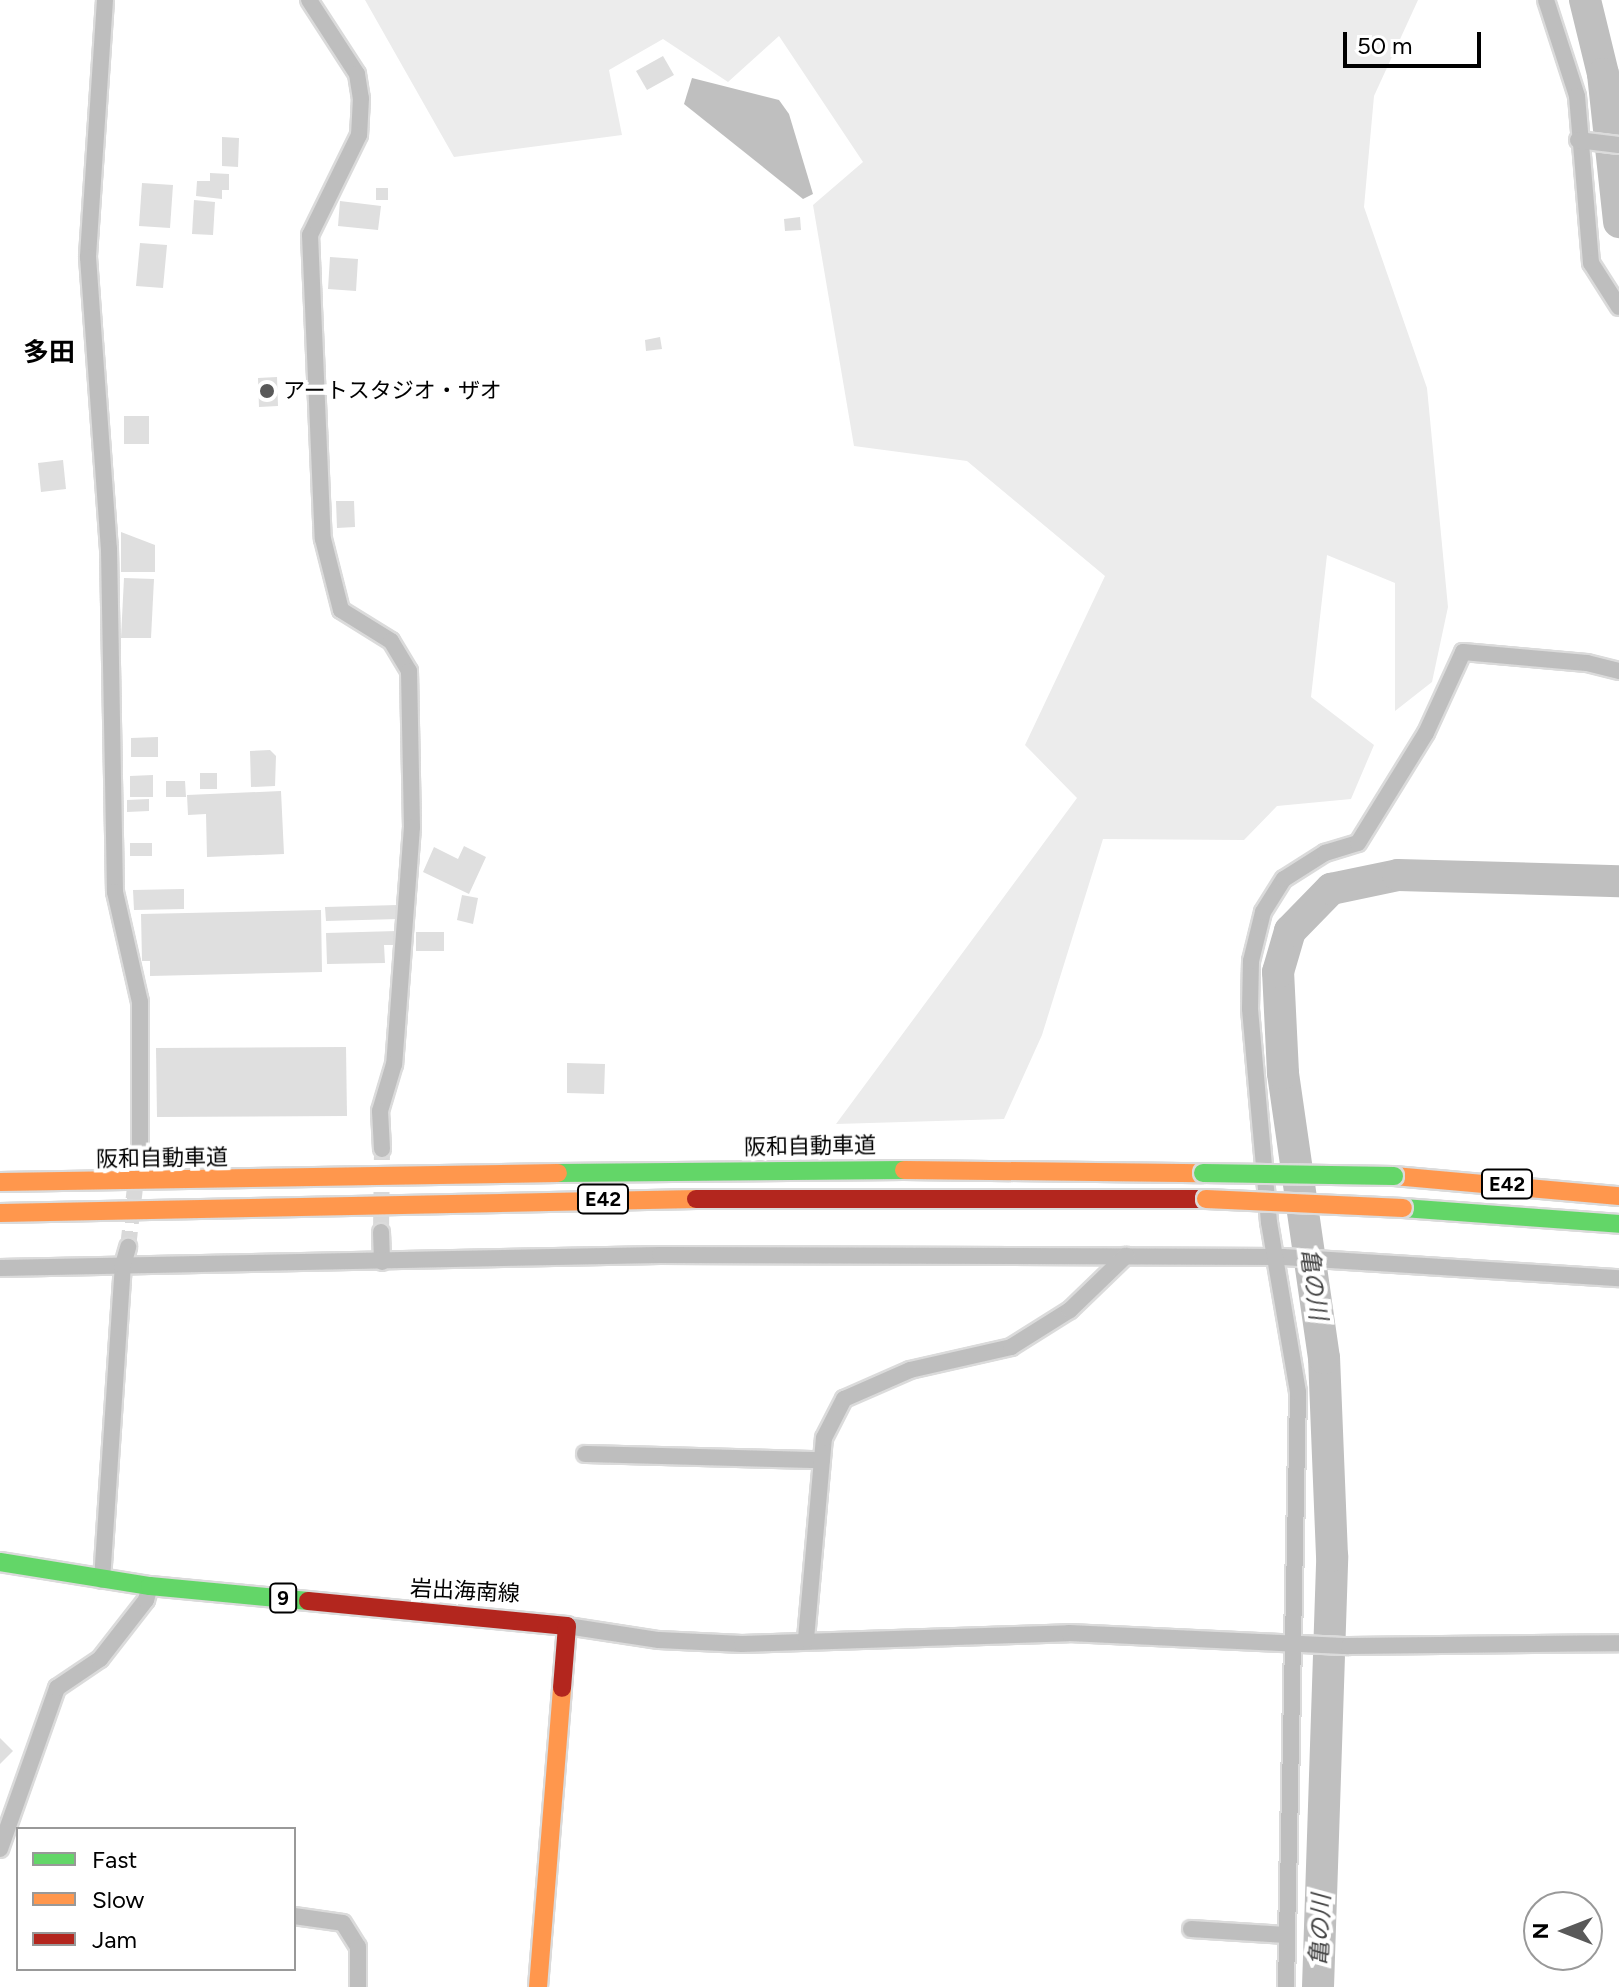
<!DOCTYPE html>
<html>
<head>
<meta charset="utf-8">
<style>
  body { margin:0 }
  #map { position:relative; width:1619px; height:1987px; overflow:hidden; background:#fff; font-family:Figtree,"Noto Sans JP",sans-serif }
  div>[style] { position:absolute }
  [style*='--x'] { left:calc(var(--x)*1px); top:calc(var(--y)*1px); width:calc(var(--w)*1px); rotate:calc(var(--a)*1deg) }
  .green>* { inset:0; background:#ececec }
  .water>* { inset:0; background:#bfbfbf }
  .river>* { height:32px; margin:-16px; padding:0 16px; transform-origin:16px; border-radius:16px; background:#bfbfbf }
  .building>* { inset:0; background:#dfdfdf }
  .street-tunnel>* { height:16px; margin-top:-8px; transform-origin:0; background:repeating-linear-gradient(90deg,#d9d9d9 0 16px,transparent 0 24px) }
  .roads { filter:drop-shadow(2px 0 #dbdbdb) drop-shadow(-2px 0 #dbdbdb) drop-shadow(0 2px #dbdbdb) drop-shadow(0 -2px #dbdbdb) }
  .street>* { height:16px; margin:-8px; padding:0 8px; transform-origin:8px; border-radius:8px; background:#bebebe }
  .fast>* { height:18px; margin:-9px; padding:0 9px; transform-origin:9px; border-radius:9px; background:#63d668 }
  .slow>* { height:18px; margin:-9px; padding:0 9px; transform-origin:9px; border-radius:9px; background:#ff974d }
  .jam>* { height:18px; margin:-9px; padding:0 9px; transform-origin:9px; border-radius:9px; background:#b3261e }
  .bridges { filter:drop-shadow(2px 0 #dbdbdb) drop-shadow(-2px 0 #dbdbdb) drop-shadow(0 2px #dbdbdb) drop-shadow(0 -2px #dbdbdb) }
  .fast-bridge>* { height:18px; margin:-9px; padding:0 9px; transform-origin:9px; border-radius:9px; background:#63d668 }
  .slow-bridge>* { height:18px; margin:-9px; padding:0 9px; transform-origin:9px; border-radius:9px; background:#ff974d }
  .dots>* { width:22px; height:22px; translate:-50% -50%; box-sizing:border-box; border:4px solid #fff; border-radius:50% }
  span { translate:-50% -50%; white-space:nowrap; text-align:center; line-height:1.15; -webkit-text-stroke:8px #fff; paint-order:stroke }
  .shield-label span { padding:2px 6px; background:#fff; border:2px solid; border-radius:6px; -webkit-text-stroke-width:0 }
  .shield-label { font-size:20px; color:#000; font-weight:700 }
  .poi-label { font-size:22px; color:#000 }
  .left { translate:0 -50%; text-align:left }
  .street-label { font-size:22px; color:#000 }
  .water-label { font-size:24px; color:#444; font-style:italic }
  .quarter-label { font-size:26px; color:#000; font-weight:700 }
  .legend { position:absolute; left:16px; top:1827px; width:280px; height:144px; box-sizing:border-box; background:#fff; border:2px solid #999; margin:0; padding:10px 14px; list-style:none; font-size:24px; color:#000 }
  .legend li { display:flex; align-items:center; gap:16px; height:40px }
  .legend b { width:40px; border:2px solid #999 }
  .north { position:absolute; left:1523px; top:1891px; width:80px; height:80px; box-sizing:border-box; background:#fff; border:2px solid #999; border-radius:50%; rotate:270deg; font-size:22px; font-weight:700; line-height:32px; text-align:center; color:#000 }
  .north::after { content:''; display:block; margin:auto; width:28px; height:36px; background:#595959; clip-path:polygon(50% 0,100% 100%,50% 72%,0 100%) }
  .scale { position:absolute; left:1343px; top:32px; width:138px; height:36px; box-sizing:border-box; border:4px solid #000; border-top:0; padding-left:10px; font-size:24px; line-height:28px; white-space:nowrap; color:#000; -webkit-text-stroke:6px #fff; paint-order:stroke }
</style>
</head>
<body>
<div id="map">
  <div class="green">
    <div style="clip-path:polygon(365px 0,1418px 0,1374px 96px,1364px 207px,1427px 388px,1448px 607px,1432px 682px,1395px 711px,1395px 583px,1327px 555px,1311px 697px,1374px 745px,1351px 799px,1277px 806px,1244px 840px,1103px 839px,1042px 1035px,1004px 1119px,836px 1124px,1077px 798px,1025px 745px,1105px 576px,967px 461px,854px 446px,813px 205px,863px 162px,779px 36px,728px 82px,663px 39px,609px 70px,622px 135px,454px 157px)"></div>
  </div>
  <div class="water">
    <div style="clip-path:polygon(692px 78px,779px 100px,789px 114px,813px 194px,803px 199px,684px 104px)"></div>
  </div>
  <div class="river">
    <div style="--x:1585;--y:0;--w:76;--a:76.3"></div>
    <div style="--x:1603;--y:74;--w:149;--a:83.8"></div>
    <div style="--x:1318;--y:1987;--w:431;--a:-88.1"></div>
    <div style="--x:1332;--y:1556;--w:198;--a:-92.3"></div>
    <div style="--x:1324;--y:1358;--w:288;--a:-98.2"></div>
    <div style="--x:1283;--y:1073;--w:101;--a:-92.8"></div>
    <div style="--x:1278;--y:972;--w:43;--a:-73.7"></div>
    <div style="--x:1290;--y:931;--w:59;--a:-45.7"></div>
    <div style="--x:1331;--y:889;--w:68;--a:-11.8"></div>
    <div style="--x:1398;--y:875;--w:221;--a:1.6"></div>
  </div>
  <div class="building">
    <div style="clip-path:polygon(663px 56px,674px 75px,647px 90px,636px 71px)"></div>
    <div style="clip-path:polygon(222px 137px,239px 138px,238px 167px,222px 166px)"></div>
    <div style="clip-path:polygon(210px 173px,229px 174px,229px 190px,222px 190px,222px 199px,196px 196px,197px 181px,210px 181px)"></div>
    <div style="clip-path:polygon(142px 183px,173px 185px,170px 228px,139px 226px)"></div>
    <div style="clip-path:polygon(376px 188px,388px 188px,388px 200px,376px 200px)"></div>
    <div style="clip-path:polygon(194px 200px,215px 202px,213px 235px,192px 234px)"></div>
    <div style="clip-path:polygon(340px 201px,381px 206px,378px 230px,338px 226px)"></div>
    <div style="clip-path:polygon(800px 217px,801px 230px,785px 231px,784px 219px)"></div>
    <div style="clip-path:polygon(140px 243px,167px 245px,163px 288px,136px 286px)"></div>
    <div style="clip-path:polygon(330px 257px,358px 259px,356px 291px,328px 289px)"></div>
    <div style="clip-path:polygon(660px 337px,662px 349px,646px 351px,645px 340px)"></div>
    <div style="clip-path:polygon(277px 377px,278px 406px,259px 407px,258px 378px)"></div>
    <div style="clip-path:polygon(124px 416px,149px 416px,149px 444px,124px 444px)"></div>
    <div style="clip-path:polygon(63px 460px,66px 489px,41px 492px,38px 463px)"></div>
    <div style="clip-path:polygon(336px 501px,354px 501px,355px 527px,337px 528px)"></div>
    <div style="clip-path:polygon(121px 532px,155px 545px,155px 572px,121px 572px)"></div>
    <div style="clip-path:polygon(124px 578px,154px 579px,151px 638px,121px 638px)"></div>
    <div style="clip-path:polygon(158px 737px,158px 757px,131px 757px,131px 738px)"></div>
    <div style="clip-path:polygon(270px 750px,276px 756px,275px 786px,251px 787px,250px 751px)"></div>
    <div style="clip-path:polygon(200px 773px,217px 773px,217px 789px,200px 789px)"></div>
    <div style="clip-path:polygon(153px 775px,153px 797px,130px 797px,130px 776px)"></div>
    <div style="clip-path:polygon(166px 781px,185px 781px,186px 797px,166px 797px)"></div>
    <div style="clip-path:polygon(281px 791px,284px 854px,207px 857px,206px 814px,188px 815px,187px 795px)"></div>
    <div style="clip-path:polygon(149px 799px,149px 811px,127px 812px,127px 800px)"></div>
    <div style="clip-path:polygon(130px 843px,152px 843px,152px 856px,130px 856px)"></div>
    <div style="clip-path:polygon(464px 846px,486px 857px,469px 894px,423px 872px,434px 847px,458px 859px)"></div>
    <div style="clip-path:polygon(184px 889px,184px 909px,134px 910px,133px 890px)"></div>
    <div style="clip-path:polygon(462px 895px,478px 898px,473px 924px,457px 920px)"></div>
    <div style="clip-path:polygon(398px 905px,398px 919px,326px 921px,325px 907px)"></div>
    <div style="clip-path:polygon(321px 910px,322px 972px,150px 976px,150px 961px,142px 961px,141px 914px)"></div>
    <div style="clip-path:polygon(397px 931px,397px 945px,384px 945px,385px 963px,327px 964px,326px 933px)"></div>
    <div style="clip-path:polygon(416px 932px,444px 932px,444px 951px,416px 951px)"></div>
    <div style="clip-path:polygon(346px 1047px,347px 1116px,157px 1117px,156px 1048px)"></div>
    <div style="clip-path:polygon(567px 1063px,605px 1064px,604px 1094px,567px 1093px)"></div>
    <div style="clip-path:polygon(0 1738px,13px 1751px,0 1764px)"></div>
  </div>
  <div class="street-tunnel">
    <div style="--x:381;--y:1232;--w:83;--a:-89.3"></div>
    <div style="--x:128;--y:1247;--w:103;--a:-83.3"></div>
  </div>
  <div class="roads">
    <div class="street">
      <div style="--x:105;--y:0;--w:258;--a:93.8"></div>
      <div style="--x:88;--y:257;--w:293;--a:85.9"></div>
      <div style="--x:109;--y:549;--w:343;--a:89"></div>
      <div style="--x:115;--y:892;--w:113;--a:77.2"></div>
      <div style="--x:140;--y:1002;--w:143;--a:90"></div>
      <div style="--x:309;--y:0;--w:88;--a:57"></div>
      <div style="--x:357;--y:74;--w:24;--a:81"></div>
      <div style="--x:361;--y:98;--w:37;--a:93"></div>
      <div style="--x:359;--y:135;--w:111;--a:116.1"></div>
      <div style="--x:310;--y:235;--w:304;--a:87.6"></div>
      <div style="--x:323;--y:539;--w:73;--a:75.8"></div>
      <div style="--x:341;--y:610;--w:59;--a:31.8"></div>
      <div style="--x:391;--y:641;--w:35;--a:59"></div>
      <div style="--x:409;--y:671;--w:156;--a:88.9"></div>
      <div style="--x:412;--y:827;--w:238;--a:94.3"></div>
      <div style="--x:394;--y:1064;--w:49;--a:106.6"></div>
      <div style="--x:380;--y:1111;--w:38;--a:87"></div>
      <div style="--x:1546;--y:0;--w:101;--a:72.1"></div>
      <div style="--x:1577;--y:96;--w:168;--a:85.2"></div>
      <div style="--x:1591;--y:263;--w:52;--a:57.5"></div>
      <div style="--x:1578;--y:140;--w:41;--a:7"></div>
      <div style="--x:381;--y:1232;--w:30;--a:88"></div>
      <div style="--x:0;--y:1268;--w:660;--a:-1.13"></div>
      <div style="--x:660;--y:1255;--w:623;--a:0.18"></div>
      <div style="--x:1283;--y:1257;--w:337;--a:3.6"></div>
      <div style="--x:585;--y:1454;--w:237;--a:1.5"></div>
      <div style="--x:102;--y:1580;--w:316;--a:-86.2"></div>
      <div style="--x:123;--y:1265;--w:19;--a:-74"></div>
      <div style="--x:567;--y:1626;--w:93;--a:8.7"></div>
      <div style="--x:659;--y:1640;--w:83;--a:2.8"></div>
      <div style="--x:742;--y:1644;--w:327;--a:-1.9"></div>
      <div style="--x:1069;--y:1633;--w:280;--a:2.7"></div>
      <div style="--x:1349;--y:1646;--w:270;--a:-0.6"></div>
      <div style="--x:806;--y:1639;--w:202;--a:-84.9"></div>
      <div style="--x:824;--y:1438;--w:44;--a:-62.9"></div>
      <div style="--x:844;--y:1399;--w:72;--a:-23.7"></div>
      <div style="--x:910;--y:1370;--w:104;--a:-12.8"></div>
      <div style="--x:1011;--y:1347;--w:70;--a:-32.1"></div>
      <div style="--x:1070;--y:1310;--w:78;--a:-44"></div>
      <div style="--x:0;--y:1849;--w:171;--a:-70.5"></div>
      <div style="--x:57;--y:1688;--w:52;--a:-34"></div>
      <div style="--x:100;--y:1659;--w:75;--a:-52.1"></div>
      <div style="--x:146;--y:1600;--w:15;--a:-74"></div>
      <div style="--x:294;--y:1916;--w:49;--a:8.1"></div>
      <div style="--x:343;--y:1923;--w:28;--a:58"></div>
      <div style="--x:358;--y:1947;--w:40;--a:90"></div>
      <div style="--x:1191;--y:1929;--w:95;--a:3.6"></div>
      <div style="--x:1286;--y:1987;--w:595;--a:-88.84"></div>
      <div style="--x:1298;--y:1392;--w:172;--a:-99.7"></div>
      <div style="--x:1269;--y:1222;--w:214;--a:-95.1"></div>
      <div style="--x:1250;--y:1009;--w:48;--a:-88.8"></div>
      <div style="--x:1251;--y:961;--w:50;--a:-76.2"></div>
      <div style="--x:1263;--y:912;--w:39;--a:-58"></div>
      <div style="--x:1284;--y:879;--w:49;--a:-32.4"></div>
      <div style="--x:1325;--y:853;--w:34;--a:-17"></div>
      <div style="--x:1358;--y:843;--w:129;--a:-58.3"></div>
      <div style="--x:1426;--y:733;--w:89;--a:-65.4"></div>
      <div style="--x:1463;--y:652;--w:124;--a:5.1"></div>
      <div style="--x:1587;--y:663;--w:33;--a:14"></div>
    </div>
    <div class="fast">
      <div style="--x:558;--y:1173;--w:346;--a:-0.5"></div>
      <div style="--x:1403;--y:1208;--w:217;--a:4.2"></div>
      <div style="--x:0;--y:1562;--w:152;--a:9.1"></div>
      <div style="--x:150;--y:1586;--w:159;--a:5.4"></div>
    </div>
    <div class="slow">
      <div style="--x:904;--y:1170;--w:299;--a:0.6"></div>
      <div style="--x:1394;--y:1176;--w:226;--a:5.1"></div>
      <div style="--x:0;--y:1182;--w:558;--a:-0.92"></div>
      <div style="--x:0;--y:1213;--w:696;--a:-1.15"></div>
      <div style="--x:538;--y:1987;--w:300;--a:-85.4"></div>
    </div>
    <div class="jam">
      <div style="--x:696;--y:1199;--w:510;--a:0"></div>
      <div style="--x:308;--y:1601;--w:260;--a:5.5"></div>
      <div style="--x:567;--y:1626;--w:62;--a:94.6"></div>
    </div>
  </div>
  <div class="bridges">
    <div class="fast-bridge">
      <div style="--x:1203;--y:1173;--w:191;--a:0.9"></div>
    </div>
    <div class="slow-bridge">
      <div style="--x:1206;--y:1199;--w:197;--a:2.6"></div>
    </div>
  </div>
  <div class="dots">
    <div style="left:267px;top:391px;background:#595959"></div>
  </div>
  <div class="shield-label">
    <span style="left:1507px;top:1184px">E42</span>
    <span style="left:603px;top:1199px">E42</span>
    <span style="left:283px;top:1598px">9</span>
  </div>
  <div class="poi-label">
    <span class="left" style="left:283px;top:391px">アートスタジオ・ザオ</span>
  </div>
  <div class="street-label">
    <span style="left:810px;top:1146px;rotate:-1deg">阪和自動車道</span>
    <span style="left:162px;top:1158px;rotate:-1deg">阪和自動車道</span>
    <span style="left:465px;top:1591px;rotate:3deg">岩出海南線</span>
  </div>
  <div class="water-label">
    <span style="left:1314px;top:1284px;rotate:82deg">亀の川</span>
    <span style="left:1320px;top:1930px;rotate:-88deg">亀の川</span>
  </div>
  <div class="quarter-label">
    <span style="left:49px;top:353px">多田</span>
  </div>
  <ul class="legend">
  <li><b style="height:10px;background:#63d668"></b>Fast</li>
  <li><b style="height:10px;background:#ff974d"></b>Slow</li>
  <li><b style="height:10px;background:#b3261e"></b>Jam</li>
  </ul>
  <div class="north">N</div>
  <div class="scale">50 m</div>
</div>
</body>
</html>
